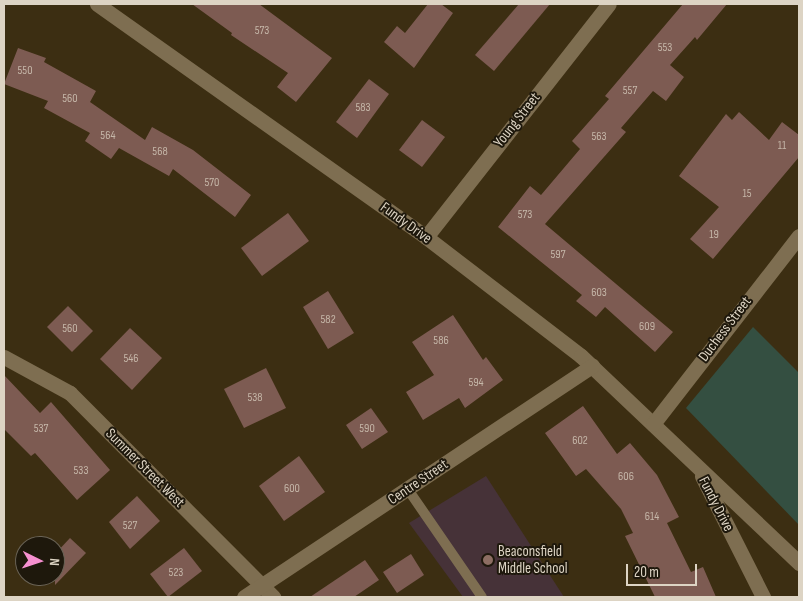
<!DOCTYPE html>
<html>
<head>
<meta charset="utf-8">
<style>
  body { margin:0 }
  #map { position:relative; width:803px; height:601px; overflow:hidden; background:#3c2e12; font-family:"Sofia Sans Condensed",sans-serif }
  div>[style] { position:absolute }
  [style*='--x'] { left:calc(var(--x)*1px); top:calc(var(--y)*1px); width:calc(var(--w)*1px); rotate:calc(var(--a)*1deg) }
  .education>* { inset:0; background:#463238 }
  .green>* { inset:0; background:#344f41 }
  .building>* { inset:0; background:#7d5b52 }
  .lane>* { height:10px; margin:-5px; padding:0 5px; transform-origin:5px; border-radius:5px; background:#7e6e51 }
  .street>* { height:15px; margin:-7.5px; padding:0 7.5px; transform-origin:7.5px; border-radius:7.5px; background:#7e6e51 }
  .dots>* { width:14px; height:14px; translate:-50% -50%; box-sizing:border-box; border:2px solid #1e180c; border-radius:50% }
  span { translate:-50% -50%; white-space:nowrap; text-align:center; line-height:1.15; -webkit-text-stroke:4px #1e180c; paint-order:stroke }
  .number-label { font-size:12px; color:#c5b6a8 }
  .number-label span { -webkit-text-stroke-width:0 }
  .street-label { font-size:15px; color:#ddd4c4 }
  .poi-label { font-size:15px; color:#ddd4c4 }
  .left { translate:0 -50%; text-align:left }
  .frame { position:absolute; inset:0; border:5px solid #ddd4c4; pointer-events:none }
  .north { position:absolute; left:15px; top:536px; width:50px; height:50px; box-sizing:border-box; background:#1e180c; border:1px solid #6a6356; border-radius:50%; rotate:94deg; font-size:14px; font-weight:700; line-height:20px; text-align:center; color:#ddd4c4 }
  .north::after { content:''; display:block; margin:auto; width:18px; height:22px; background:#f690d0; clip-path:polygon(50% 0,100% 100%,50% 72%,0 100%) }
  .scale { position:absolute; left:626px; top:564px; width:71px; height:22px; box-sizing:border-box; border:2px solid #ddd4c4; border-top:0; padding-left:6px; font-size:15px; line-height:18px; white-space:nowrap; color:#ddd4c4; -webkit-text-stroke:4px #1e180c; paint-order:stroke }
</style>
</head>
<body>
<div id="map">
  <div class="education">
    <div style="clip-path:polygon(486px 476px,564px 597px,463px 597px,409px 523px)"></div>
  </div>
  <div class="green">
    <div style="clip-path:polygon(753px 327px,799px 373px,799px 525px,686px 408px)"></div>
  </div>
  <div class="building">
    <div style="clip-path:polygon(192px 4px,259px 4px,332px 58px,296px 102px,277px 87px,288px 73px,231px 35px,232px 33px)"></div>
    <div style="clip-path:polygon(428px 4px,441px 4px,453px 13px,414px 68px,384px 42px,397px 26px,405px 33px)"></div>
    <div style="clip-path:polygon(519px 4px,550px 4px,494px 71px,475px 55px)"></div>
    <div style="clip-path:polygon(683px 4px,727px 4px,697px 40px,695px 37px,670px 65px,684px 77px,666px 101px,653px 91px,621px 128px,626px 132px,545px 224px,673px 332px,655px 352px,605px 307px,596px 317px,576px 301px,582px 295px,498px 227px,530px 186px,541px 195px,580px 149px,572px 141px,609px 99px,605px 96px)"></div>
    <div style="clip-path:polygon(18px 48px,46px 58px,44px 62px,96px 91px,90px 102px,145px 140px,152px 127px,193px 150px,251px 195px,235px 217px,173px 169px,169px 176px,119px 148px,111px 159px,85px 141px,90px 133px,44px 108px,48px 101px,4px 84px)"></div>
    <div style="clip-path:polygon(369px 79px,389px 94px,357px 138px,336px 122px)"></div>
    <div style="clip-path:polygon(739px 112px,769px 140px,782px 122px,799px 135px,799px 157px,713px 259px,690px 239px,719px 207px,679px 176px,726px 114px,732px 120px)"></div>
    <div style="clip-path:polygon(422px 120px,445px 137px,422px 167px,399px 150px)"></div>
    <div style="clip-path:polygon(288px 213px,309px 241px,262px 276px,241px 248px)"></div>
    <div style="clip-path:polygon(328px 291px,354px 333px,328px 349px,303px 307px)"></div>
    <div style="clip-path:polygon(68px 306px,93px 331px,72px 352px,47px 327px)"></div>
    <div style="clip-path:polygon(453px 315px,483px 360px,486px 357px,503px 380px,465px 408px,459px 398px,423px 420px,406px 392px,434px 375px,412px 342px)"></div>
    <div style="clip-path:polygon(130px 328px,162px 358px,132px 390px,100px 359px)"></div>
    <div style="clip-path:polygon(266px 368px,286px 408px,244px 428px,224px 389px)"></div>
    <div style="clip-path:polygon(4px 375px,40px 413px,51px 402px,110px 470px,77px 500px,35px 453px,31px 456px,4px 429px)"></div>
    <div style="clip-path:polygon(583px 406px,617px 454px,630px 443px,657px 475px,679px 517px,667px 523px,691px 572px,703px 567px,716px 597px,655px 597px,625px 536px,633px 533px,621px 509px,586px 469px,576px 476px,545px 433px)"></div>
    <div style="clip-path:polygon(371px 408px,388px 432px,362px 449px,346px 425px)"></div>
    <div style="clip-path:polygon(299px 456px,325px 492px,284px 521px,259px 486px)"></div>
    <div style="clip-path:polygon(137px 496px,160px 521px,130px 549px,109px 522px)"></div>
    <div style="clip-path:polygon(70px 538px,86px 553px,55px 585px,55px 554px)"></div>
    <div style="clip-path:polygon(184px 548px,202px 571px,168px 597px,150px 574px)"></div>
    <div style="clip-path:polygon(411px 554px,424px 575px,397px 593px,383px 572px)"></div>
    <div style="clip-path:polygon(365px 560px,379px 580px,354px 597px,310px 597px)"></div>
  </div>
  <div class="lane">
    <div style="--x:407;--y:488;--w:132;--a:55.5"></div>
  </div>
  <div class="street">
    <div style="--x:97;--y:4;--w:403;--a:35.3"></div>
    <div style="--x:426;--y:237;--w:195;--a:37.5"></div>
    <div style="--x:581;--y:356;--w:301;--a:43.5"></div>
    <div style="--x:426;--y:237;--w:296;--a:-51.9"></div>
    <div style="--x:4;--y:357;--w:75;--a:28.6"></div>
    <div style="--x:70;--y:393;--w:288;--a:45.1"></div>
    <div style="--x:653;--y:424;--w:238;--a:-52.2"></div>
    <div style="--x:702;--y:476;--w:136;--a:63.2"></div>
    <div style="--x:244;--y:597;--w:418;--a:-33.6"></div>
  </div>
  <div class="dots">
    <div style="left:488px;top:560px;background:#8d6e63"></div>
  </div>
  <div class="number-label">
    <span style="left:262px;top:31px">573</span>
    <span style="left:665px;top:48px">553</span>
    <span style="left:25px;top:71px">550</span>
    <span style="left:630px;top:91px">557</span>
    <span style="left:70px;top:99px">560</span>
    <span style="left:363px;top:108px">583</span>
    <span style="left:108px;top:136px">564</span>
    <span style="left:599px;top:137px">563</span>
    <span style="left:782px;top:146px">11</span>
    <span style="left:160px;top:152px">568</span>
    <span style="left:212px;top:183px">570</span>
    <span style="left:747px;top:194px">15</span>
    <span style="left:525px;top:215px">573</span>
    <span style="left:714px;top:235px">19</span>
    <span style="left:558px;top:255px">597</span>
    <span style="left:599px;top:293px">603</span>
    <span style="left:328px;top:320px">582</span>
    <span style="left:647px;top:327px">609</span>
    <span style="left:70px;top:329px">560</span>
    <span style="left:441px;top:341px">586</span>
    <span style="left:131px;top:359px">546</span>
    <span style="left:476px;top:383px">594</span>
    <span style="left:255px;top:398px">538</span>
    <span style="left:41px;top:429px">537</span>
    <span style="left:367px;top:429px">590</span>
    <span style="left:580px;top:441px">602</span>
    <span style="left:81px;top:471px">533</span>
    <span style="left:626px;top:477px">606</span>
    <span style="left:292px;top:489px">600</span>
    <span style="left:652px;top:517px">614</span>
    <span style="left:130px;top:526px">527</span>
    <span style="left:176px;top:573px">523</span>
  </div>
  <div class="street-label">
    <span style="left:517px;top:120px;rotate:-52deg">Young Street</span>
    <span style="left:406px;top:223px;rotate:36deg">Fundy Drive</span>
    <span style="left:725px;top:329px;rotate:-53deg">Duchess Street</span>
    <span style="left:145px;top:468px;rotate:45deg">Summer Street West</span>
    <span style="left:418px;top:482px;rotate:-34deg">Centre Street</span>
    <span style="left:716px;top:504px;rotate:63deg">Fundy Drive</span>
  </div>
  <div class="poi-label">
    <span class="left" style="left:498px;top:560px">Beaconsfield<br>Middle School</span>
  </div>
  <div class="frame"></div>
  <div class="north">N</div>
  <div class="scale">20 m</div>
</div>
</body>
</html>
